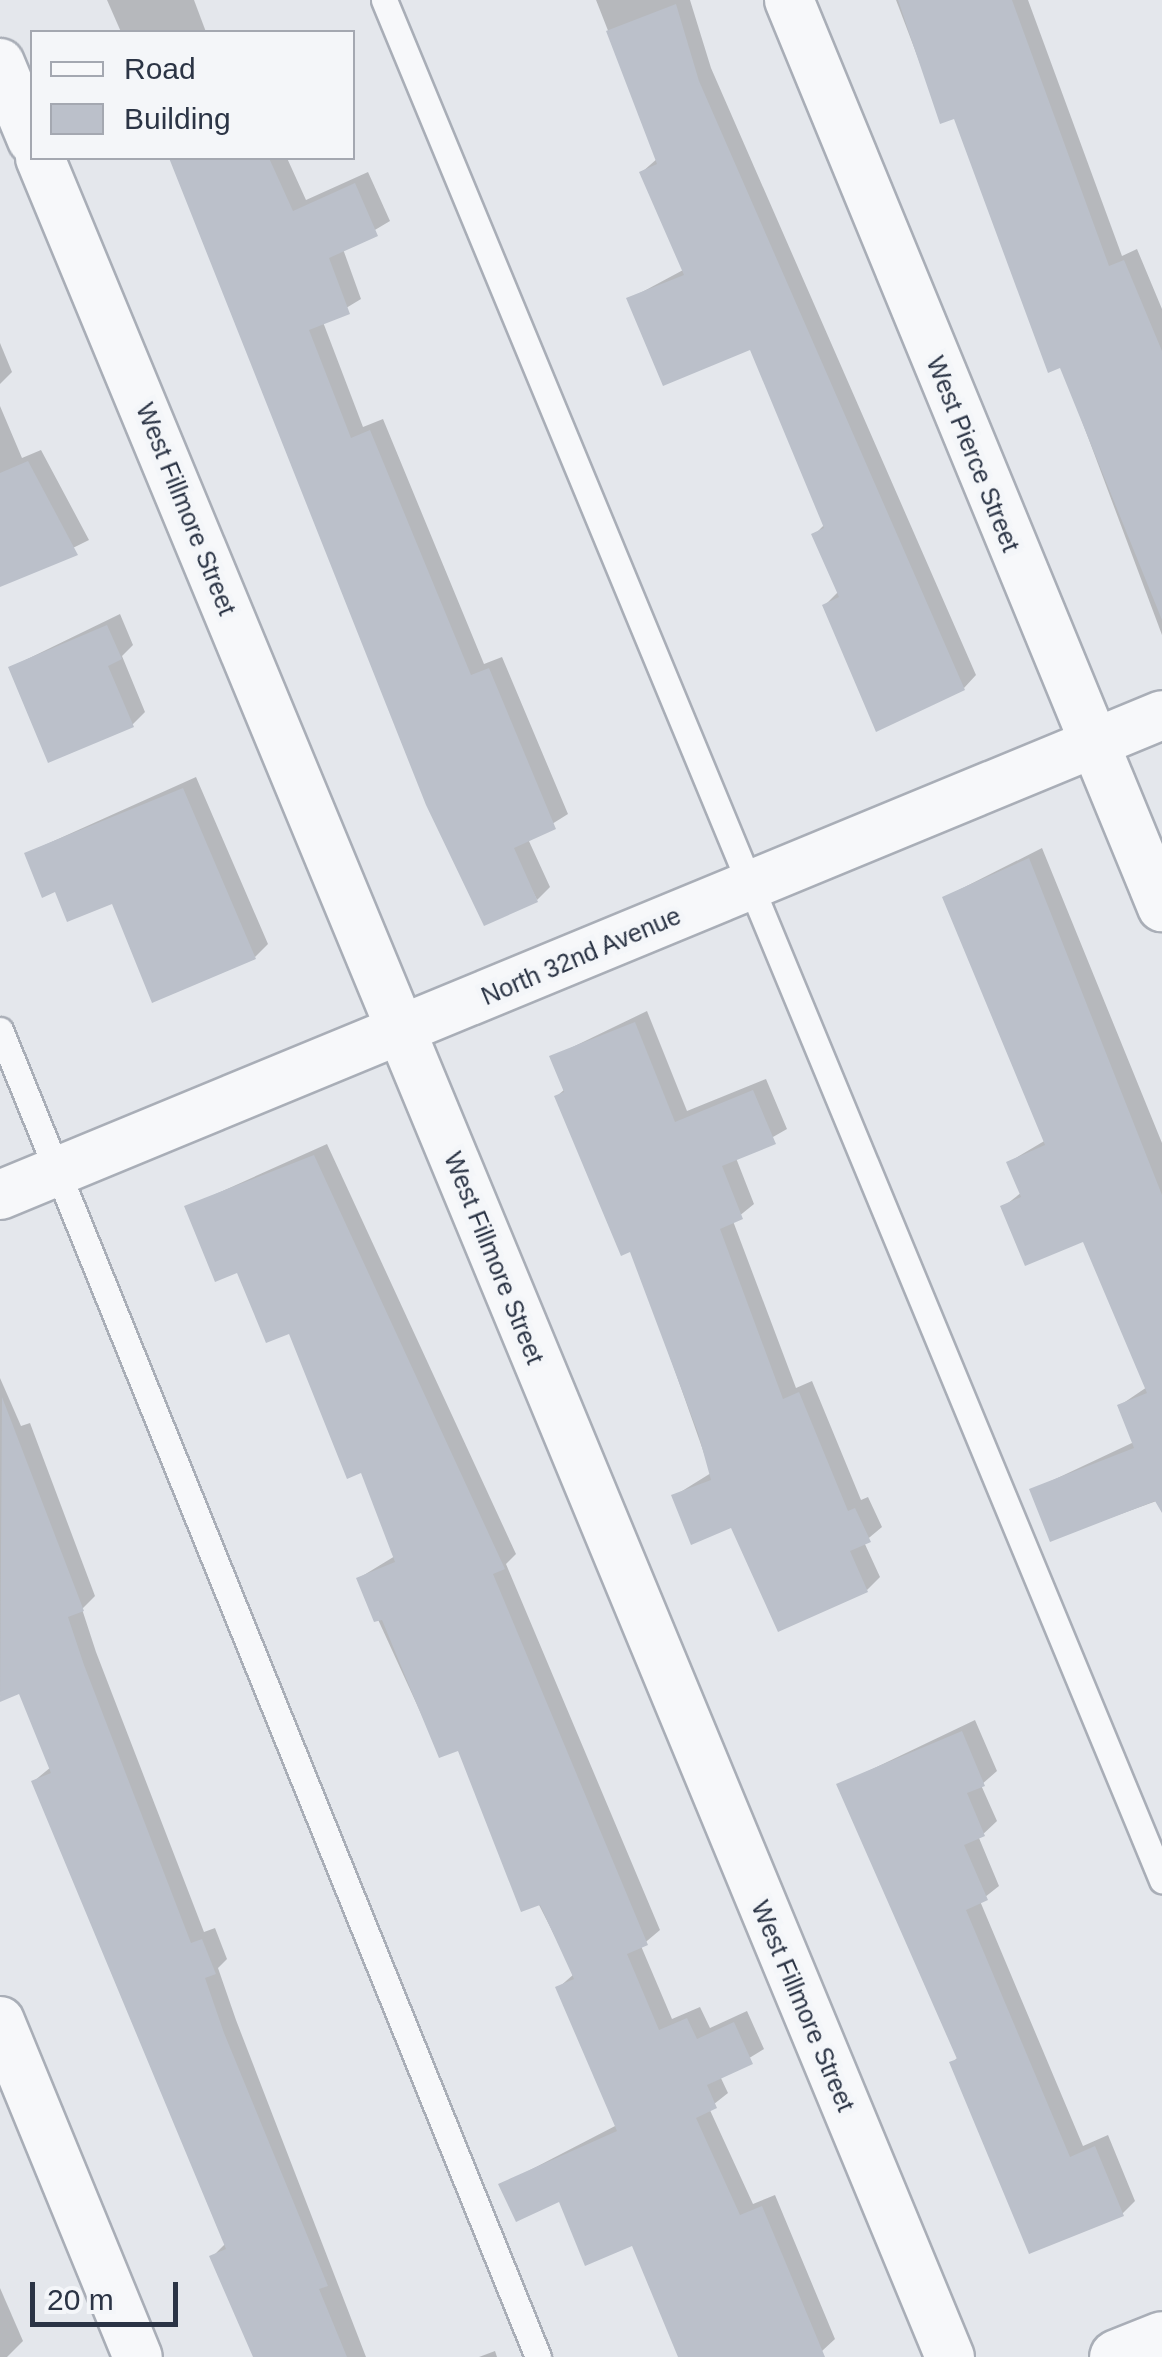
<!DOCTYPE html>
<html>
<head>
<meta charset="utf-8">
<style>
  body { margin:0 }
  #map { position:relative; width:1162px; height:2357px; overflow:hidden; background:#e4e7ec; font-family:Arial,sans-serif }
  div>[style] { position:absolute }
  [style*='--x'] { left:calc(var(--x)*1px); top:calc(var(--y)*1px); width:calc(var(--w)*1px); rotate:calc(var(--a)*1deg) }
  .shadow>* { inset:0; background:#0003 }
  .building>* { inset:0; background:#bbc0ca }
  .roads { filter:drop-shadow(2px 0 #a9aeb7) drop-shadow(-2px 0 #a9aeb7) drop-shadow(0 2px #a9aeb7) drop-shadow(0 -2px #a9aeb7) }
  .service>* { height:25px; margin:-12.5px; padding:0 12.5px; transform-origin:12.5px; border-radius:12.5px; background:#f7f8fa }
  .minor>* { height:48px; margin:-24px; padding:0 24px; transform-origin:24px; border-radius:24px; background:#f7f8fa }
  .tertiary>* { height:55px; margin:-27.5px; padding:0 27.5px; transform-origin:27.5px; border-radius:27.5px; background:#f7f8fa }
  span { translate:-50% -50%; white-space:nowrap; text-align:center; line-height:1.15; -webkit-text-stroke:10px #f4f6f9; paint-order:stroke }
  .street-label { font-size:25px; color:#2b3445 }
  .legend { position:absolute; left:30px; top:30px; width:325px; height:130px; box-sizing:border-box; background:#f4f6f9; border:2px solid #a4a8b1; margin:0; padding:12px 18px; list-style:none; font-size:30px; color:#2b3445 }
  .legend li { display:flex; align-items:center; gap:20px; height:50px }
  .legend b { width:50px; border:2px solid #a4a8b1 }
  .scale { position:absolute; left:30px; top:2282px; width:148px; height:45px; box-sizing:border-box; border:5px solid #2b3445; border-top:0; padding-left:12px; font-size:30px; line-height:35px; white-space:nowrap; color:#2b3445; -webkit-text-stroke:8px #f4f6f9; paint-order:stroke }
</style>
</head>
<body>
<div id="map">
  <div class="shadow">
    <div style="clip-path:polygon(107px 0,194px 0,206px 32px,121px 32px)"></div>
    <div style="clip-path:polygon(596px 0,690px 0,711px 68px,976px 675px,964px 688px,825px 605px,839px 591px,814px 535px,825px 524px,752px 346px,629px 299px,685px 269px,642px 172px,658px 158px)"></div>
    <div style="clip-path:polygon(896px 0,1028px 0,1122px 256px,1137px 249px,1162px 309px,1162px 635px,1061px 365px,1049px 370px,956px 116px,942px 121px)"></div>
    <div style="clip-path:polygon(172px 158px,287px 158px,306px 200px,368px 172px,390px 221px,343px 249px,361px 299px,323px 322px,363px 427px,383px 419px,484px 664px,502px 657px,568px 814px,528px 839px,550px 887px,537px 900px,248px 332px)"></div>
    <div style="clip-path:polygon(0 343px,12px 372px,0 384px)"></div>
    <div style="clip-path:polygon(0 406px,22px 458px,41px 450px,89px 540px,0 584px)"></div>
    <div style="clip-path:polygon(120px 614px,133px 645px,122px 656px,145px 712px,132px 725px,11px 667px)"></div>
    <div style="clip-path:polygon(196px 777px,268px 944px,255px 957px,113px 901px,56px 889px,27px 853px)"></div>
    <div style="clip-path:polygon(1042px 848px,1162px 1143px,1162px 1499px,1052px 1539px,1032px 1490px,1134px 1442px,1119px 1406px,1147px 1387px,1084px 1238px,1003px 1207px,1022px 1192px,1009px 1162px,1046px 1140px,945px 897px)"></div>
    <div style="clip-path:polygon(647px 1011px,687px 1111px,766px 1079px,787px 1129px,736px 1158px,754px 1204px,733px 1221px,796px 1388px,812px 1381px,861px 1500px,868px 1497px,882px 1527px,864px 1542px,880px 1577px,867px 1590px,674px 1496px,711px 1473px,632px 1249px,557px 1096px,565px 1089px,552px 1057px)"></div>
    <div style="clip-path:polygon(327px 1144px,516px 1554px,506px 1564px,660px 1930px,641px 1946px,672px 2019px,700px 2007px,710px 2028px,747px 2011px,764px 2049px,720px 2076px,728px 2093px,709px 2108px,753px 2204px,775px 2195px,835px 2339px,822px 2351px,681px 2357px,633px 2243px,561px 2199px,501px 2185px,617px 2125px,558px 1988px,574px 1974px,459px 1747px,440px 1755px,359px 1578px,395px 1556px,363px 1470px,290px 1331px,187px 1207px)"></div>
    <div style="clip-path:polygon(0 1378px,21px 1426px,30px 1423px,95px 1596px,82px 1609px,96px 1652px,204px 1932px,215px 1928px,227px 1959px,218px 1968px,236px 2020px,366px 2357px,256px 2357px,212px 2257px,226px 2243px,34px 1781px,51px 1767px,21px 1690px,0 1696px)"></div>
    <div style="clip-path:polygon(975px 1720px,997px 1771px,981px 1785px,997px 1821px,979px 1838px,999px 1886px,980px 1901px,1083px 2146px,1108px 2135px,1135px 2201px,1122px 2214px,952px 2063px,959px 2056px,839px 1785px)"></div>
    <div style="clip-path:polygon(0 2288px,23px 2341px,7px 2357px,0 2357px)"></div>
    <div style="clip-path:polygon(495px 2351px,497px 2357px,479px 2357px)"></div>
  </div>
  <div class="building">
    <div style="clip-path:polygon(898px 0,1012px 0,1109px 266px,1124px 260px,1162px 351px,1162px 620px,1060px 368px,1048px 373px,954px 119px,940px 124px)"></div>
    <div style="clip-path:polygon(676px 4px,699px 81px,965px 690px,876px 732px,822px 605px,839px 597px,811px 534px,824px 528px,750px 350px,663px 386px,626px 298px,684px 275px,639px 172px,657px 164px,606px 31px)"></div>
    <div style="clip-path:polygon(169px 158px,269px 158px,293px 211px,355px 183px,378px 236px,329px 258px,350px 314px,309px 330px,351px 438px,370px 430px,471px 675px,489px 668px,556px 829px,514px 848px,538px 902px,484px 926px,426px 805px)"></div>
    <div style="clip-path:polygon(28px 461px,78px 555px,0 587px,0 473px)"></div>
    <div style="clip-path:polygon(107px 625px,122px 659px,108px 666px,134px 727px,48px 763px,8px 667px)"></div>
    <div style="clip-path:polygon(183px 788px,256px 959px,152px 1003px,112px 904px,67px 922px,55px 892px,42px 898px,24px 853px)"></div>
    <div style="clip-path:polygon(1029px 858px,1162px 1195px,1162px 1513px,1155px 1501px,1050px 1542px,1029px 1489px,1134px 1448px,1117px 1405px,1147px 1393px,1083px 1242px,1025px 1266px,1000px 1206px,1021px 1197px,1006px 1162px,1045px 1145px,942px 897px)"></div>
    <div style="clip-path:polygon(635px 1022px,675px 1122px,753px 1090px,776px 1144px,722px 1166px,743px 1219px,720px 1229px,783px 1399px,799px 1392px,848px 1511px,855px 1508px,871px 1542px,850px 1551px,868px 1592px,778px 1632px,731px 1528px,691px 1545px,671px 1495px,711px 1480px,698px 1433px,630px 1252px,621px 1256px,554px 1096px,564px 1092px,549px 1056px)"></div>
    <div style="clip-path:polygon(314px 1155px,505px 1569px,493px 1574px,648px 1945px,627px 1954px,659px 2030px,687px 2018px,697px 2039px,734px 2022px,753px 2064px,707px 2085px,717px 2108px,696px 2118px,740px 2215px,762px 2206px,825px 2357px,678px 2357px,632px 2246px,585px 2266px,559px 2202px,516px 2222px,498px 2184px,617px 2131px,555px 1987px,574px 1979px,540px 1905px,521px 1912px,458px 1751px,439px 1758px,382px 1620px,374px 1622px,356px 1578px,395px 1562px,361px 1473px,347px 1479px,289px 1334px,266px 1343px,237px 1273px,215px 1282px,184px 1206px)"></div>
    <div style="clip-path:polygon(2px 1397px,84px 1611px,68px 1617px,84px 1665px,191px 1943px,202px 1939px,216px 1974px,205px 1978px,224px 2033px,328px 2286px,319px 2289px,347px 2357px,253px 2357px,209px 2256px,226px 2249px,31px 1781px,51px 1773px,19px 1694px,0 1702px)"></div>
    <div style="clip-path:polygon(962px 1731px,985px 1786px,967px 1793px,985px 1836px,964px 1845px,988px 1900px,966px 1910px,1070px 2157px,1095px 2146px,1124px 2216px,1029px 2254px,949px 2062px,957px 2059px,836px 1784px)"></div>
  </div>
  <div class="roads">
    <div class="service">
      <div style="--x:384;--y:0;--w:2035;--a:67.52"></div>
      <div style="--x:0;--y:1030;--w:1432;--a:67.93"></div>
    </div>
    <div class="minor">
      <div style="--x:789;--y:0;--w:981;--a:67.65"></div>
      <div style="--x:0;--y:63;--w:83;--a:67.4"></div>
      <div style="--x:40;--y:158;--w:2380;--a:67.52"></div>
      <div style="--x:0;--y:1195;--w:1257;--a:-22.44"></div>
      <div style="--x:0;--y:2021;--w:363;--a:67.7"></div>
    </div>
    <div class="tertiary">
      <div style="--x:1117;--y:2357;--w:48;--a:-21.8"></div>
    </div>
  </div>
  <div class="street-label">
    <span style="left:973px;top:454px;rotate:68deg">West Pierce Street</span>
    <span style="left:186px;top:509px;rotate:68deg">West Fillmore Street</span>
    <span style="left:581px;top:956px;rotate:-23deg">North 32nd Avenue</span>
    <span style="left:494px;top:1258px;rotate:68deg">West Fillmore Street</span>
    <span style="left:803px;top:2006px;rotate:67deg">West Fillmore Street</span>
  </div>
  <ul class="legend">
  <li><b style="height:12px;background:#f7f8fa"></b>Road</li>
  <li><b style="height:28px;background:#bbc0ca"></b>Building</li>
  </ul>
  <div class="scale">20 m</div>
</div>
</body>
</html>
